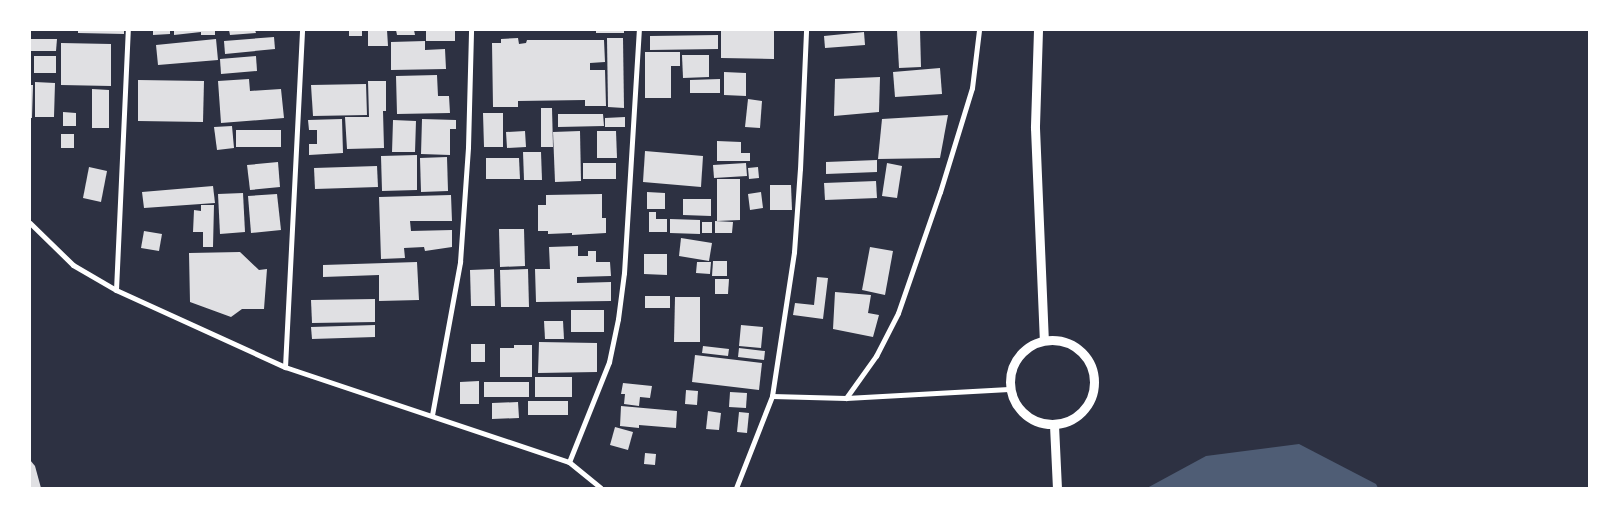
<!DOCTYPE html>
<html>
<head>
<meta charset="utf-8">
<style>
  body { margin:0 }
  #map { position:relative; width:1619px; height:518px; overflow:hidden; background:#2d3142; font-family:"Asap Condensed",sans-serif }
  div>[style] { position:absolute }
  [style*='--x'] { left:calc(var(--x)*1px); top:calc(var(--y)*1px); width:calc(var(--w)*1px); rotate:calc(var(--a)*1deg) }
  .water>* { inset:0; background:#4f5d75 }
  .building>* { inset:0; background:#e0e0e3 }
  .minor>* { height:5px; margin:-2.5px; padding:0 2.5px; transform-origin:2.5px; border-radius:2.5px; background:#fff }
  .tertiary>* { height:9px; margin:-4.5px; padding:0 4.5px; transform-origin:4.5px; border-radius:4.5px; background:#fff }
  .tertiary>.ring { margin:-4.5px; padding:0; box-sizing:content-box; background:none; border:9px solid #fff; border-radius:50% }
  span { translate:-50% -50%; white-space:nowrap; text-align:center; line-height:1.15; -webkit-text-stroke:5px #fff; paint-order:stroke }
  .frame { position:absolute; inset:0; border:31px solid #fff; pointer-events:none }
</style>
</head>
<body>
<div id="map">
  <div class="water">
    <div style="clip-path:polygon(1299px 444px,1376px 484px,1378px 488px,1147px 488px,1206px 456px)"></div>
  </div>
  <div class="building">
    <div style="clip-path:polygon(78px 30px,124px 30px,124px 34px,78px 33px)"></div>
    <div style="clip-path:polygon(153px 30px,170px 30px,170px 34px,153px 35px)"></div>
    <div style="clip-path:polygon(174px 30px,215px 30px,215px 35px,201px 35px,201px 32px,174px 35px)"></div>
    <div style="clip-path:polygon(229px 30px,255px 30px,256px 33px,230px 35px)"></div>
    <div style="clip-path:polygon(349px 30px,362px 30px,362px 36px,349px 36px)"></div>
    <div style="clip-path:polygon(368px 30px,387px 30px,388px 46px,368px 46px)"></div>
    <div style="clip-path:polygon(396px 30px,414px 30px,415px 35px,397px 35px)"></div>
    <div style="clip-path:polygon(426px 30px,455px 30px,455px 41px,426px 41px)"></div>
    <div style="clip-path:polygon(596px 30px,624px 30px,624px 33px,596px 33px)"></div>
    <div style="clip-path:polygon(721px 30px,774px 30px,774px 59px,721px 58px)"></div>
    <div style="clip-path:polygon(920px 30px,921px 67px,899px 68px,897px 31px)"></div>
    <div style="clip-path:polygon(864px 32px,865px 45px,825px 48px,824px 36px)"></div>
    <div style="clip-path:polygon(718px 35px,718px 49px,650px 50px,650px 36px)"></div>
    <div style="clip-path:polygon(274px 37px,275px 49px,225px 54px,224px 41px)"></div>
    <div style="clip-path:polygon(518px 38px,519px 44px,526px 43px,527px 40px,604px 40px,605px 62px,590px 63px,590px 70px,605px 70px,606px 106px,585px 106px,585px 100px,518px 101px,518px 107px,493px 107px,492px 43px,501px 43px,501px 39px)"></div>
    <div style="clip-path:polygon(607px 38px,623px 38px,624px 108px,608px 107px)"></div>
    <div style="clip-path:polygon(30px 39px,57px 39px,56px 51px,30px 51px)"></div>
    <div style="clip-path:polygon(216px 39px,218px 60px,158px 65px,156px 45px)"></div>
    <div style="clip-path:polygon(425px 41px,425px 50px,445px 49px,446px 69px,391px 70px,391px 42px)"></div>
    <div style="clip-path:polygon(61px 43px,111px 44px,111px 86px,61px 85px)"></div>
    <div style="clip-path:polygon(645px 52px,680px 52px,680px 66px,671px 66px,671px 98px,645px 98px)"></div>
    <div style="clip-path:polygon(682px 55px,709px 55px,709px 77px,683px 78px)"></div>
    <div style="clip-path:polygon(34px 56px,56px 56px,56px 73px,34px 73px)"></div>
    <div style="clip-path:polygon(256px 56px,257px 71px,221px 74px,220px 59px)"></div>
    <div style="clip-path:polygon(940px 68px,942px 94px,895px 97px,893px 72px)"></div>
    <div style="clip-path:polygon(724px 72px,746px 73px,746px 96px,724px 95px)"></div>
    <div style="clip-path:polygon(437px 75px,438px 96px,449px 96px,450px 113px,397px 114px,396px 76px)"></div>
    <div style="clip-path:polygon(880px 77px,879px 112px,834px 116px,835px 79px)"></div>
    <div style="clip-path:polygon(249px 79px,250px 91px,281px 89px,284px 118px,221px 123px,218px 81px)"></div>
    <div style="clip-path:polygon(720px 79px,720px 93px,690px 93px,690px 80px)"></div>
    <div style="clip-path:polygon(138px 80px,204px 81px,203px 122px,138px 121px)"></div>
    <div style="clip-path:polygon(368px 81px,386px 81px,386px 111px,383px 111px,384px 148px,347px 149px,345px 117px,369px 117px)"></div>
    <div style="clip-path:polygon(35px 82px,55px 83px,54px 117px,35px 117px)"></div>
    <div style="clip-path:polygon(366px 84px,367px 115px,313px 116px,311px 85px)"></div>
    <div style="clip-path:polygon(30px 85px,33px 85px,32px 118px,30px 118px)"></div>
    <div style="clip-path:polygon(92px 89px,109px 90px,109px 128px,92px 128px)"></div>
    <div style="clip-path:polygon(748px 99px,762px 101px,760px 128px,745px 127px)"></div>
    <div style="clip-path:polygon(541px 108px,552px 108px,553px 147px,541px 147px)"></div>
    <div style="clip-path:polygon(63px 112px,76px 113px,76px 126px,63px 126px)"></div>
    <div style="clip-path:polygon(483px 113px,503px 113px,503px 147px,484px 147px)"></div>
    <div style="clip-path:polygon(558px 114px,603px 114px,604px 126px,558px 127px)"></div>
    <div style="clip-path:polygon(948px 115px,940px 158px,878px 159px,882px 119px)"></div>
    <div style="clip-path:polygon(625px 117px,625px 127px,605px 127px,605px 118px)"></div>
    <div style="clip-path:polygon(342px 119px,343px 153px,309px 155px,309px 144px,317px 144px,317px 130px,309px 130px,308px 120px)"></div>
    <div style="clip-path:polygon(422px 119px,456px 120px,456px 129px,450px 129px,450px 155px,421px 154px)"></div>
    <div style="clip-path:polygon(393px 120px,416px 121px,415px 152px,392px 152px)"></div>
    <div style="clip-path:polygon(232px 126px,234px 148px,217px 150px,214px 127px)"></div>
    <div style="clip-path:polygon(236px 130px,281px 130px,281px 147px,236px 147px)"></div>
    <div style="clip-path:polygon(525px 131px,526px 147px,507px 148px,506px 132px)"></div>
    <div style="clip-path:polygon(580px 131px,581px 181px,555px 182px,553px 132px)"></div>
    <div style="clip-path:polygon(597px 131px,616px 131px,617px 158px,597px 158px)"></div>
    <div style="clip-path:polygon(61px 134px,74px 134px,74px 148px,61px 148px)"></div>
    <div style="clip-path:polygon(717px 141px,741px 142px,741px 153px,750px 153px,750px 161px,717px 161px)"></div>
    <div style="clip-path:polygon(645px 151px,703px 156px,701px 187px,643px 182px)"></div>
    <div style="clip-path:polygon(523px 152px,541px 152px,542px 180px,524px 180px)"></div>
    <div style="clip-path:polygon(417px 155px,417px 190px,382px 191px,381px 156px)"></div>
    <div style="clip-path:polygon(447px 157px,448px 191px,421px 192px,420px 158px)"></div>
    <div style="clip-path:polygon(486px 158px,519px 158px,520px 179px,486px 179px)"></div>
    <div style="clip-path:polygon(877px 160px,877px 172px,826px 174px,826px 162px)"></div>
    <div style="clip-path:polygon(278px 162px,280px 187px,250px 190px,247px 165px)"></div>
    <div style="clip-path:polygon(583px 163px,616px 163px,616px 179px,583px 179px)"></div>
    <div style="clip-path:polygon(746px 163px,747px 176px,714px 178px,713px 165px)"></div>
    <div style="clip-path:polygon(887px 163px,902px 166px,897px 198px,882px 196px)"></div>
    <div style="clip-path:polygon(377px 166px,378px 187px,315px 189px,314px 168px)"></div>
    <div style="clip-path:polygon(89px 167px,107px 171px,101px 202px,83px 198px)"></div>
    <div style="clip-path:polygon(758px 167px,759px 178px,749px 179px,748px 168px)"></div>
    <div style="clip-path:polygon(717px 179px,740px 179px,740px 220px,717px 221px)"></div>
    <div style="clip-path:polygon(876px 181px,877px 198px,825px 200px,824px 183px)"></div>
    <div style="clip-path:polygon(770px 185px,791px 185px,792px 210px,770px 210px)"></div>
    <div style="clip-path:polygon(213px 186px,215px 203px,144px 208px,142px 192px)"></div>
    <div style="clip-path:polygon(647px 192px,665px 193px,665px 209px,647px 209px)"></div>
    <div style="clip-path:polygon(761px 192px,763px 208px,750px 210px,748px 194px)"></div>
    <div style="clip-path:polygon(243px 193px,245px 232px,220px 234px,218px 194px)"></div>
    <div style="clip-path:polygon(277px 194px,281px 230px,251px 233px,248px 196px)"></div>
    <div style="clip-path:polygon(602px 194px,602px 218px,606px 218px,606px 233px,572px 235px,572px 233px,548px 234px,548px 231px,538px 231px,538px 205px,546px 205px,546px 195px)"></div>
    <div style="clip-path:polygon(451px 195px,452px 221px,410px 221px,411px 231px,452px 230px,452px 247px,425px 251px,424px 247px,404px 248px,405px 258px,381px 259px,379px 197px)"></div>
    <div style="clip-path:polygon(683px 199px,711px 199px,711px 216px,683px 215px)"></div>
    <div style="clip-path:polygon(201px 205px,214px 205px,213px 247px,203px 247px,203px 232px,193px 232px,194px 210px,201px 211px)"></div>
    <div style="clip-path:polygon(649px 212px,656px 212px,656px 219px,667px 219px,667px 232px,649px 232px)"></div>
    <div style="clip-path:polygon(670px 219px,700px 220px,700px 234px,670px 233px)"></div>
    <div style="clip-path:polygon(715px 221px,733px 222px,732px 233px,715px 233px)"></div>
    <div style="clip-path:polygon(702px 222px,712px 222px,712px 233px,702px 233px)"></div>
    <div style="clip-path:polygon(499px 229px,524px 229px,525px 266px,500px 267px)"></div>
    <div style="clip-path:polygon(144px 231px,162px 234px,159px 251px,141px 248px)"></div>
    <div style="clip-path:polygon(681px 238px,712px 243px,709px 261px,679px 256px)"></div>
    <div style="clip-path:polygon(578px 246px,578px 256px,588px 256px,588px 251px,596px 251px,596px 262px,610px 262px,611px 276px,577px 277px,577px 283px,611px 282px,611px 301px,536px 302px,535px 269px,550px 269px,549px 247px)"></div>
    <div style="clip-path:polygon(870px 247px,893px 251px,885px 295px,862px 290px)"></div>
    <div style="clip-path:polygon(240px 252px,259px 270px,267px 269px,264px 309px,242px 309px,231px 317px,190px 302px,189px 253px)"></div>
    <div style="clip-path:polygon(644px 254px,667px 254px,667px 275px,644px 274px)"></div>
    <div style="clip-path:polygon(713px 261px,727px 261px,727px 276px,712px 276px)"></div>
    <div style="clip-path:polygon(417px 262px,419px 300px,379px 301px,379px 275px,323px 277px,323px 265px)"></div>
    <div style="clip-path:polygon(697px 262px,711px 262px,710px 274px,696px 273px)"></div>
    <div style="clip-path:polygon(494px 269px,495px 306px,471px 306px,470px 270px)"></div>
    <div style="clip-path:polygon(528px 269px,529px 307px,501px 307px,500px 270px)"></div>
    <div style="clip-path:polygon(817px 277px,828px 278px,823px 319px,793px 315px,795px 303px,814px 305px)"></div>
    <div style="clip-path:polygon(715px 279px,729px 279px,728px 294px,715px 294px)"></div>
    <div style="clip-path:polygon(835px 292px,871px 295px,868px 313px,879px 315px,873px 337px,833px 329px)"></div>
    <div style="clip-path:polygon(645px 296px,670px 296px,670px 308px,645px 308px)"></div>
    <div style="clip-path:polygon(675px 297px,700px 297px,700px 342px,674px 342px)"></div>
    <div style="clip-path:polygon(375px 299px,375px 322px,312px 323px,311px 300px)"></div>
    <div style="clip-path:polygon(571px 310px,604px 310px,604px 332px,571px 332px)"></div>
    <div style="clip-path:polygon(544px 321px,563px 321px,564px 339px,545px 339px)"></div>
    <div style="clip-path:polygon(375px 325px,375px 337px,312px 339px,311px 327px)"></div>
    <div style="clip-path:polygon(741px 325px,763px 327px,761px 348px,739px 346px)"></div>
    <div style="clip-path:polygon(539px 342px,597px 343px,597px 372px,538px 373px)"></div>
    <div style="clip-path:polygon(471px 344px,485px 344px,485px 362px,471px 362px)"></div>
    <div style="clip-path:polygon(514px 345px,532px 345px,532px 377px,500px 377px,500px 348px,514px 348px)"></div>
    <div style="clip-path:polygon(703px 346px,729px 349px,728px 356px,702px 353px)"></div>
    <div style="clip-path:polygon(739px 348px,765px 351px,764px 360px,738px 357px)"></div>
    <div style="clip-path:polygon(695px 355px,762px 363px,759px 390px,692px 382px)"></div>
    <div style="clip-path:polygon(535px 377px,572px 377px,572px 397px,535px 397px)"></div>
    <div style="clip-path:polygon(479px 381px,479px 404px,460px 404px,460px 382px)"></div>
    <div style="clip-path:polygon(484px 382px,529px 382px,529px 397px,484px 397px)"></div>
    <div style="clip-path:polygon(623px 383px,652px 386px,650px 398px,640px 397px,639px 406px,624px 404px,625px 394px,621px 394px)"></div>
    <div style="clip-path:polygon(686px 390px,698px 391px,697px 405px,685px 404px)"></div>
    <div style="clip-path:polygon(730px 392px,747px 393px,746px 408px,729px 407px)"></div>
    <div style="clip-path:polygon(528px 401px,568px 401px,568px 415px,528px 415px)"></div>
    <div style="clip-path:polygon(518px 402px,519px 418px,492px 419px,492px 403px)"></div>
    <div style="clip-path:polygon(621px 406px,677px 411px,676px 428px,639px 425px,639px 428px,620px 426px)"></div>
    <div style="clip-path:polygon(708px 411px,721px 413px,719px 430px,706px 429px)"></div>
    <div style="clip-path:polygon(739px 412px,749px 413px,747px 433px,737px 432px)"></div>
    <div style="clip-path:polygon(615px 427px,633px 432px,628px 450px,610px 445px)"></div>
    <div style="clip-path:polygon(645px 453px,656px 454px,655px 465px,644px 464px)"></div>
    <div style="clip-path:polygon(30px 460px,35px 466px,41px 488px,30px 488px)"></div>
  </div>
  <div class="minor">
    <div style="--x:30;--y:223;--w:60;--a:44.3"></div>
    <div style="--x:73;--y:265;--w:50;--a:30.2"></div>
    <div style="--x:116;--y:290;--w:186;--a:24.5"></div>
    <div style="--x:285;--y:367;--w:299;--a:18.5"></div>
    <div style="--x:569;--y:462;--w:41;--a:39.1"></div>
    <div style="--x:116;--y:290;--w:260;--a:-87.4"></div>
    <div style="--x:285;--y:367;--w:337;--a:-87.1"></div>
    <div style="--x:772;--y:396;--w:74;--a:1.5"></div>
    <div style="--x:846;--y:398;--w:52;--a:-54.5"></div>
    <div style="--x:876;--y:356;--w:48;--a:-62.9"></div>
    <div style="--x:898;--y:313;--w:128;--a:-70.9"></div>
    <div style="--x:940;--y:192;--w:109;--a:-72.9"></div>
    <div style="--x:972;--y:88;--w:58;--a:-83.1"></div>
    <div style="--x:846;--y:398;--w:163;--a:-3.2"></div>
    <div style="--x:432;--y:415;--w:156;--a:-79.6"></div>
    <div style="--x:460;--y:262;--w:115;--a:-86"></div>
    <div style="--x:468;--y:147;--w:117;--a:-88.5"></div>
    <div style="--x:569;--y:462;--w:108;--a:-68.2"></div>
    <div style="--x:609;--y:362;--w:44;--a:-78.2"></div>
    <div style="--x:618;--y:319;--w:46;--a:-82.6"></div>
    <div style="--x:624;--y:273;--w:243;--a:-86.5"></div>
    <div style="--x:736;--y:488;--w:99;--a:-68.6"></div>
    <div style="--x:772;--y:396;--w:146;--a:-81.3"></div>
    <div style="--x:794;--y:252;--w:83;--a:-85.9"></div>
    <div style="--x:800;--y:169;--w:139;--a:-87.5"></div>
  </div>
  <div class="tertiary">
    <div style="--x:1038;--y:30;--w:98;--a:91.8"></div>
    <div style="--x:1035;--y:128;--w:212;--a:87.6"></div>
    <div class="ring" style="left:1010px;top:340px;width:75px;height:75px"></div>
    <div style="--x:1054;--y:425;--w:63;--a:87.3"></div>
  </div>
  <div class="frame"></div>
</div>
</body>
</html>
